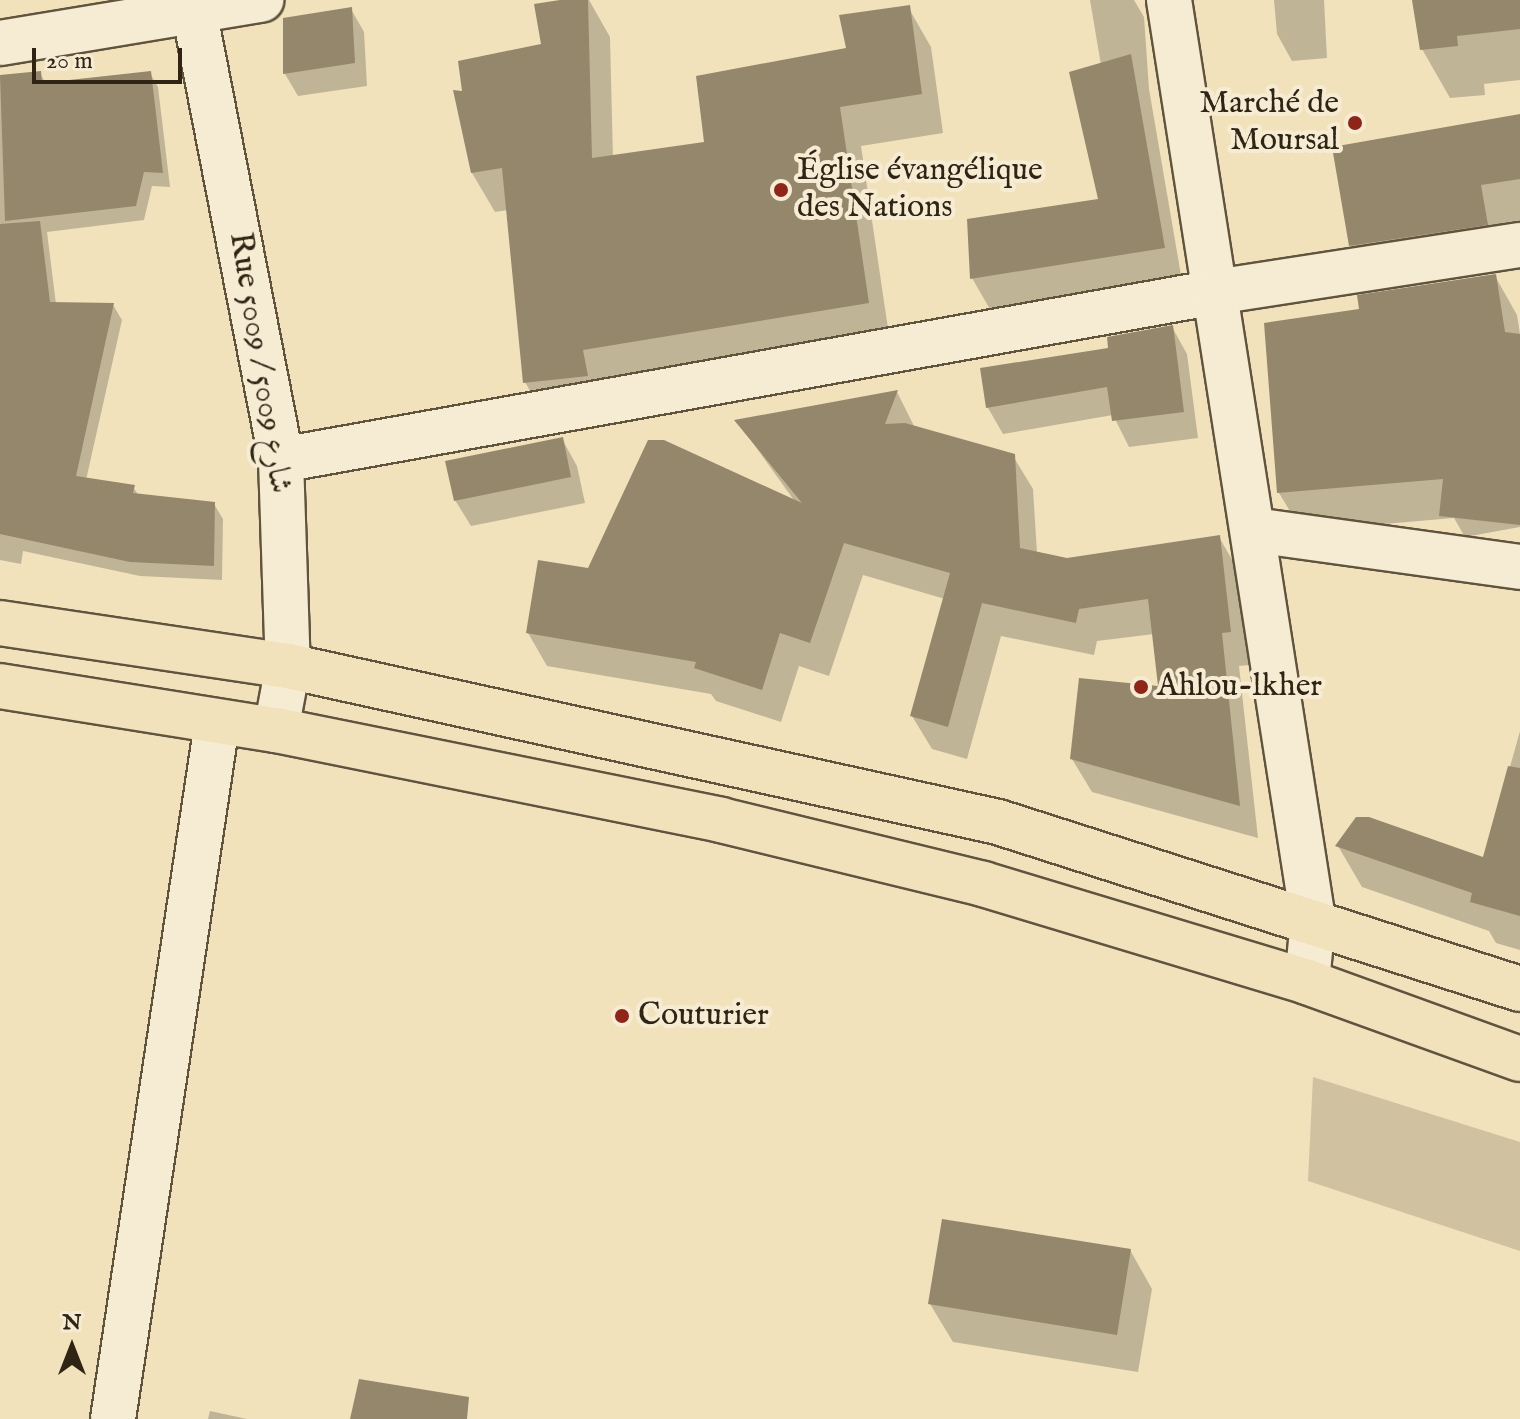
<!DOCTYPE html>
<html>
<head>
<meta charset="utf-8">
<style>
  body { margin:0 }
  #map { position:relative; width:1520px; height:1419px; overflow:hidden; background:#f1e2bc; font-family:"IM FELL English",Amiri,serif }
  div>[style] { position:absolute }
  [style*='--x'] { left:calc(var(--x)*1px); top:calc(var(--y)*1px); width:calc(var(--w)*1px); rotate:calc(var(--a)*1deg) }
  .green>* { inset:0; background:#d0c2a0 }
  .shadow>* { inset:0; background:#0003 }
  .building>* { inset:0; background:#94876c }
  .roads { filter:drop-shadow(2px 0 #60543f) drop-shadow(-2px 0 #60543f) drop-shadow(0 2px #60543f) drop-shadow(0 -2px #60543f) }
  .minor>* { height:44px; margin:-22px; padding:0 22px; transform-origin:22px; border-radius:22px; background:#f6ecd3 }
  .primary>* { height:44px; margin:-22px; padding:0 22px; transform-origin:22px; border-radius:22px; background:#f1e2bc }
  .dots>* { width:22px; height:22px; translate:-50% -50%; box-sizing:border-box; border:4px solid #f6ecd3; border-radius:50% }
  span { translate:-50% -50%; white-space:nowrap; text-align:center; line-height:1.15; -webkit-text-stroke:8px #f6ecd3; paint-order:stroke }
  .poi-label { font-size:32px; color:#302415 }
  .right { translate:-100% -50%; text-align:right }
  .left { translate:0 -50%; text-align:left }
  .street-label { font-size:32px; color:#302415 }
  .north { position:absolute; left:32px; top:1307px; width:80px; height:80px; -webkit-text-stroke:6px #f6ecd3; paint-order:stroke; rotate:0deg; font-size:22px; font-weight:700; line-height:32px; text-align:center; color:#302415 }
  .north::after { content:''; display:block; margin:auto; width:28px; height:36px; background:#302415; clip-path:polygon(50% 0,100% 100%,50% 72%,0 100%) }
  .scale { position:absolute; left:32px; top:48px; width:150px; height:36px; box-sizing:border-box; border:4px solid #302415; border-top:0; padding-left:10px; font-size:24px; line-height:28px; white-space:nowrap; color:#302415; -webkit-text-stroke:6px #f6ecd3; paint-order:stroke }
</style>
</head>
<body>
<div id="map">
  <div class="green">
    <div style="clip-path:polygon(1313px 1077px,1520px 1142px,1520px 1251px,1308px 1181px)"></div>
  </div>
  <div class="shadow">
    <div style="clip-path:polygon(571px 0,589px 0,610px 37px,613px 158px,707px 144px,908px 7px,931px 47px,943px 133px,861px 146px,890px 342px,548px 422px,525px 382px,508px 210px,495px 212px,472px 173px,464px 94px,544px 46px)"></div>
    <div style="clip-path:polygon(1090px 0,1134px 0,1144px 17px,1149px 89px,1182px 281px,991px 311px,972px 278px,1100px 201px,1101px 65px)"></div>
    <div style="clip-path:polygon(1274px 0,1324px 0,1327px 58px,1292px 61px,1277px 34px)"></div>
    <div style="clip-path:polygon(1414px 0,1520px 0,1520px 80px,1484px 84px,1485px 95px,1450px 98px,1422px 49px)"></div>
    <div style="clip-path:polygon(351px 9px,364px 32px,367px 86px,298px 96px,285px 74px)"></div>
    <div style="clip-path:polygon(40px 73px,46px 84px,150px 73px,158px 87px,170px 187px,152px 186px,144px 220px,47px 232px,56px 304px,113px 305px,122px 320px,86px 480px,133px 487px,139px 496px,214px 504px,223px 519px,222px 580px,140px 576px,23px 551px,21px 564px,0 560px,0 77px)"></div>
    <div style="clip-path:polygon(1520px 117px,1520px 220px,1502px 223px,1508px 263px,1373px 284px,1351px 246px)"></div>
    <div style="clip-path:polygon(1495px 276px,1517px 315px,1520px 334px,1520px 527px,1465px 537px,1454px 518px,1302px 531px,1279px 493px,1362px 310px)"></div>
    <div style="clip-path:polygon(1172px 327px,1187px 354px,1198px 438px,1129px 447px,1113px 415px,1003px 434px,988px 408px,982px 370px,1110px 350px)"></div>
    <div style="clip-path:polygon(897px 392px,915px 428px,1013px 456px,1033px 489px,1037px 553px,1067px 560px,1219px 537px,1238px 570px,1249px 665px,1239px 666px,1258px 838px,1092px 792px,1072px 759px,1160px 688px,1154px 634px,1097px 641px,1094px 655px,1001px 636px,967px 759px,932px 749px,912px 716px,945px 599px,863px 575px,829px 676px,799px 666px,781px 722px,716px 701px,711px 694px,547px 666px,528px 633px,589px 570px,796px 503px,737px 421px)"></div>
    <div style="clip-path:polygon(562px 439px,577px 466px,585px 503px,471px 526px,455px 500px)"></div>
    <div style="clip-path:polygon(1520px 731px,1520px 950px,1496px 943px,1489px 931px,1362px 887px,1338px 846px,1484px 860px)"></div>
    <div style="clip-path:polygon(1130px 1250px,1152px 1289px,1138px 1372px,953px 1342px,930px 1304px)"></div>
    <div style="clip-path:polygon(210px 1411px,247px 1419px,208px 1419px)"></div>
  </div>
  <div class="building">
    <div style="clip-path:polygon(560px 0,588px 0,592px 158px,704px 142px,696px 76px,846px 48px,839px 15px,910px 5px,922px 94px,840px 107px,869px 303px,583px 350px,588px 376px,523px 383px,502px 168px,471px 173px,453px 90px,462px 91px,458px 61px,541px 44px,534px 4px)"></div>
    <div style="clip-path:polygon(1412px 0,1520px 0,1520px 29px,1457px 36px,1458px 46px,1420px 50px)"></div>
    <div style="clip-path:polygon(352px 7px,355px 63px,283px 74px,283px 18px)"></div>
    <div style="clip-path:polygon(1131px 54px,1165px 248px,970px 279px,967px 219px,1098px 199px,1069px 72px)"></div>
    <div style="clip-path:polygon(41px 71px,42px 83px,151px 71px,163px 173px,144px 172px,136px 206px,5px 221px,0 75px)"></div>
    <div style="clip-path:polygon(1520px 114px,1520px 179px,1481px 185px,1488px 225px,1349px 246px,1332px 147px)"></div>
    <div style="clip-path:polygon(40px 221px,50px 302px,114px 303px,76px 476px,135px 485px,133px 493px,215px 502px,214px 566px,130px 562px,0 534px,0 224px)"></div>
    <div style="clip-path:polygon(1496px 274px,1505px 332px,1520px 334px,1520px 525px,1439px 516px,1443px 479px,1277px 493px,1264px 323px,1359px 309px,1357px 295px)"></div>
    <div style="clip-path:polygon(1173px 325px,1184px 412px,1112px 421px,1107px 387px,986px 408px,980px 368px,1108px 348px,1107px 337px)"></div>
    <div style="clip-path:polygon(898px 390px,885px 424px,905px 423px,1015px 454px,1020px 548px,1067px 558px,1220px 535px,1231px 632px,1222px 633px,1240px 806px,1070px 759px,1079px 678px,1158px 686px,1148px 599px,1079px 609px,1076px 623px,982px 603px,948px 727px,910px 716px,950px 573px,844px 543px,810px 643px,780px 633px,762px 690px,694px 668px,696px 662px,526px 633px,538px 560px,588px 568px,648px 440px,664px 440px,802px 503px,734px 420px)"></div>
    <div style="clip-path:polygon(563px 437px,571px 477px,454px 501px,445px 461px)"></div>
    <div style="clip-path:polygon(1508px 766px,1520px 768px,1520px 916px,1470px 902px,1472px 893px,1335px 846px,1356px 817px,1369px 817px,1483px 857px)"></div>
    <div style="clip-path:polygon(942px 1219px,1131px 1249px,1117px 1335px,928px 1304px)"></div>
    <div style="clip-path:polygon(359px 1379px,469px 1397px,467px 1419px,350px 1419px)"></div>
  </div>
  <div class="roads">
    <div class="minor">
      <div style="--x:192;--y:0;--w:469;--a:79"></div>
      <div style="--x:281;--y:460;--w:206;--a:88.1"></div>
      <div style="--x:288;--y:666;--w:65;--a:100.6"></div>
      <div style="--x:1169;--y:0;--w:931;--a:81.1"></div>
      <div style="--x:1313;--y:920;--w:62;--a:95.5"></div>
      <div style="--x:0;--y:43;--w:265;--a:-9.4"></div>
      <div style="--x:281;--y:460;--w:950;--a:-10.19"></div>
      <div style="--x:1216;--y:292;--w:308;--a:-8.8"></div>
      <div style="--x:1254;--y:530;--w:269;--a:7.9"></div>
      <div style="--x:113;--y:1419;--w:704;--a:-81.5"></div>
    </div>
    <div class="primary">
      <div style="--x:0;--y:623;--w:291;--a:8.5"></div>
      <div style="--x:288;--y:666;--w:727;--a:12.39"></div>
      <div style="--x:998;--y:822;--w:548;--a:17.74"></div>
      <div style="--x:0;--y:686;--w:279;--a:9.1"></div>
      <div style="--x:276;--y:730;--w:454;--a:11.4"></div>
      <div style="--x:721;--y:820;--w:270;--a:13.7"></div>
      <div style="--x:983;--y:884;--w:338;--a:16.8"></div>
      <div style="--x:1307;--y:982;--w:226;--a:19.9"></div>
    </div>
  </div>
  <div class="dots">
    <div style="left:1355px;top:123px;background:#8f2418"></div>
    <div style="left:781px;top:190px;background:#8f2418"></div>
    <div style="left:1141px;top:687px;background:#8f2418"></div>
    <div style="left:622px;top:1016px;background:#8f2418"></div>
  </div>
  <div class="poi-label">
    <span class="right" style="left:1339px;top:123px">Marché de<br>Moursal</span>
    <span class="left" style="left:797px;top:190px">Église évangélique<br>des Nations</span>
    <span class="left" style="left:1157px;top:687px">Ahlou-lkher</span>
    <span class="left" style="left:638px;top:1016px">Couturier</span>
  </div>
  <div class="street-label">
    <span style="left:259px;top:363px;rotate:81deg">Rue 5009 / شارع 5009</span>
  </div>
  <div class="north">N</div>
  <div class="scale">20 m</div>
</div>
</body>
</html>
